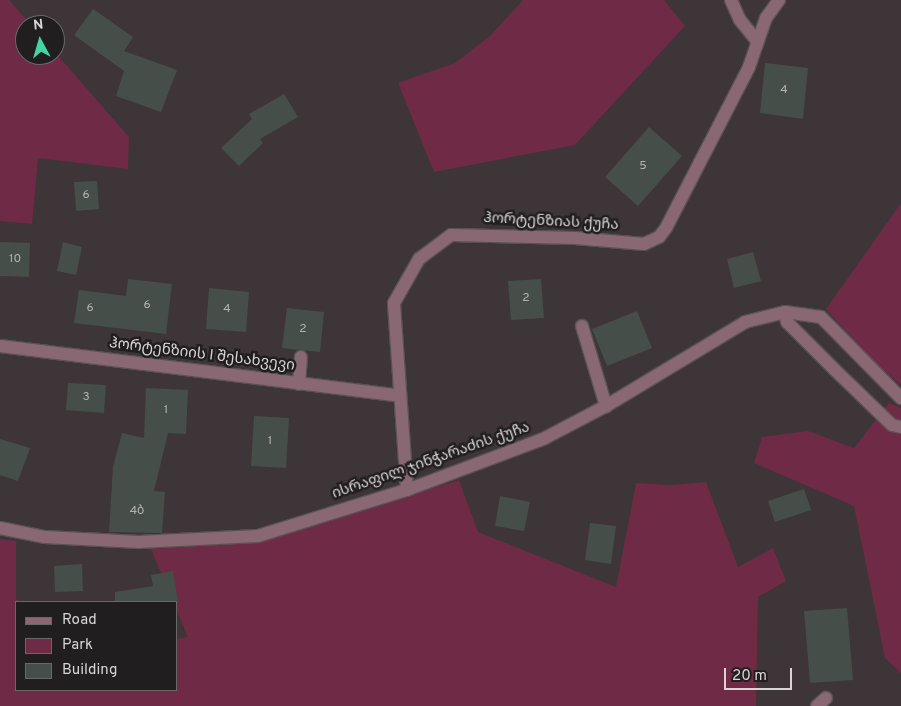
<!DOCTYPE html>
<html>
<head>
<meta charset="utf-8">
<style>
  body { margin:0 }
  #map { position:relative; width:901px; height:706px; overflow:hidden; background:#3d3537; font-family:Overpass,"Noto Sans Georgian",sans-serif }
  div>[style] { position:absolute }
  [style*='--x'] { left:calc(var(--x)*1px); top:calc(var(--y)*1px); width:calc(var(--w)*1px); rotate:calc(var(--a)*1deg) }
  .green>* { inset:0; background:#6f2a45 }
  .building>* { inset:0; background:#464e4a }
  .roads { filter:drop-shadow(1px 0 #595253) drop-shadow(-1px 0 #595253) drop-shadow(0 1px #595253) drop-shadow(0 -1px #595253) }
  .minor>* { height:12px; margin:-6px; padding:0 6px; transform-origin:6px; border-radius:6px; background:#8a6873 }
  span { translate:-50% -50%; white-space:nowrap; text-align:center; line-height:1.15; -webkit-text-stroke:5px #211e1f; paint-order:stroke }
  .number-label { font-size:12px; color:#b4b2b2 }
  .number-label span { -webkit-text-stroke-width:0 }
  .street-label { font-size:15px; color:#d9d4d5 }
  .legend { position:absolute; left:15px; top:601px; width:162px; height:90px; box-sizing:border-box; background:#211e1f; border:1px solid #6b6768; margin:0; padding:6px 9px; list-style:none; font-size:15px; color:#d9d4d5 }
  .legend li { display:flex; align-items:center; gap:10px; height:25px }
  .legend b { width:25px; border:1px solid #6b6768 }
  .north { position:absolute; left:15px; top:15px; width:50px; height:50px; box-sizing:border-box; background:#211e1f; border:1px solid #6b6768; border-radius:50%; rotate:354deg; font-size:14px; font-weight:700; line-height:20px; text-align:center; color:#d9d4d5 }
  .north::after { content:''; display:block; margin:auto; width:18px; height:22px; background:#43d4a0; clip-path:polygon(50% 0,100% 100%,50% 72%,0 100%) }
  .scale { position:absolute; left:724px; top:668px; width:68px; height:22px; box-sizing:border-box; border:2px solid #d9d4d5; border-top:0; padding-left:6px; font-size:15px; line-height:18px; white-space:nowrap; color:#d9d4d5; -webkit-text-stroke:4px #211e1f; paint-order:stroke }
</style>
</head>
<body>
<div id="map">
  <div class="green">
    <div style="clip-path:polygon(0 0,9px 0,31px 25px,25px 25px,25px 55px,55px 55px,55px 52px,129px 137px,128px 169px,38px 158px,32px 224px,0 221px)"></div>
    <div style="clip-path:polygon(523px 0,664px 0,685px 26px,575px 145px,434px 172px,398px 83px,455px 63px,490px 36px)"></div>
    <div style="clip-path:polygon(901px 203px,901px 385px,868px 357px,826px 309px)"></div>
    <div style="clip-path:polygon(889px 403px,901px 408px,901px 673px,885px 658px,854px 506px,754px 463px,762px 437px,808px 431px,854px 448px)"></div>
    <div style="clip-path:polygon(459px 480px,478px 532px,616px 587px,636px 483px,670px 485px,706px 482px,738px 567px,773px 548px,786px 581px,758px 597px,756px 706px,0 706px,0 539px,16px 541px,16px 599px,21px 602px,16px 602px,16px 690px,176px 690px,176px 639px,188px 637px,176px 609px,176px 602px,173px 602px,151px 549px,264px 541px)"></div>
  </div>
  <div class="building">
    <div style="clip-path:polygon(93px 9px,133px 37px,124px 51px,177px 70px,161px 112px,116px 96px,124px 71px,74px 35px)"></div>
    <div style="clip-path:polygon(765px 63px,808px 68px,803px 119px,760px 113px)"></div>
    <div style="clip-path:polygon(284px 94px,298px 117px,260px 139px,263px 143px,239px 166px,221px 148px,252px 119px,249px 114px)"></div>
    <div style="clip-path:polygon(649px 127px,682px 156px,638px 206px,605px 177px)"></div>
    <div style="clip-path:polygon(97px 181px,99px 209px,76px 211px,74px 182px)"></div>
    <div style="clip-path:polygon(0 242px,30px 243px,29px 277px,0 276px)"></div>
    <div style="clip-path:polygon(63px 242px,82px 247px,76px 275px,57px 271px)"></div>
    <div style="clip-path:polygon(753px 252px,761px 281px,734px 288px,727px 259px)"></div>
    <div style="clip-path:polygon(128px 279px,172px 284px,166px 334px,74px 323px,79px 290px,126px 296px)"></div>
    <div style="clip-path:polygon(541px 279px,544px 318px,511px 320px,508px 281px)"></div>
    <div style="clip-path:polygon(209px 288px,249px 292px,246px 332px,206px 329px)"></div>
    <div style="clip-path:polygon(287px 308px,324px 312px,320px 352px,282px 348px)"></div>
    <div style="clip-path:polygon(637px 311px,652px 348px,607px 366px,592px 329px)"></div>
    <div style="clip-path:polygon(68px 383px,106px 385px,104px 413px,66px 410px)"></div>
    <div style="clip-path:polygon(146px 388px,188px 390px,186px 434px,168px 433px,154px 491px,165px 492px,162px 533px,109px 532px,113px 467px,122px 433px,144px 438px)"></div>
    <div style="clip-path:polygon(254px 416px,289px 418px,286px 468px,251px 466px)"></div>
    <div style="clip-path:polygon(0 439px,30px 448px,18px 481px,0 475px)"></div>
    <div style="clip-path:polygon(804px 489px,811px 510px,775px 522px,768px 501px)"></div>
    <div style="clip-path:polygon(500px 496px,530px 502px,524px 531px,495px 526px)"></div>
    <div style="clip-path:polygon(590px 523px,616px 526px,611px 564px,585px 560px)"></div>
    <div style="clip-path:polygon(82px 564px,83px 591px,55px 592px,54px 566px)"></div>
    <div style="clip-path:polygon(173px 571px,178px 602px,115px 602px,115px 592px,153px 586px,151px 575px)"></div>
    <div style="clip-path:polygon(847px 608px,853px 680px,810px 683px,804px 611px)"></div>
  </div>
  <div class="roads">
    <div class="minor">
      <div style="--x:731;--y:0;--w:22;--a:66"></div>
      <div style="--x:740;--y:20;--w:28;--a:51"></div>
      <div style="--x:785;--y:312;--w:10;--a:79"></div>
      <div style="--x:787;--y:322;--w:68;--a:45"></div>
      <div style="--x:835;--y:370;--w:79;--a:44"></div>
      <div style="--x:892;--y:425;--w:9;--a:13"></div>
      <div style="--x:582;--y:326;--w:84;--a:73.3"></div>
      <div style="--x:0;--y:346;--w:403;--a:7.1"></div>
      <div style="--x:299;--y:384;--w:27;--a:-86"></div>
      <div style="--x:407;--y:490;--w:187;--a:-94"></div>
      <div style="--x:394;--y:303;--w:51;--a:-60.4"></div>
      <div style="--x:419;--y:259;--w:40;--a:-37"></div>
      <div style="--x:451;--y:235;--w:124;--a:1.4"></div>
      <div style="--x:575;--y:238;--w:69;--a:5"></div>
      <div style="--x:644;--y:244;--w:17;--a:-25"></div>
      <div style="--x:659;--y:237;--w:11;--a:-52"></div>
      <div style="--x:666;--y:228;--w:181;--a:-62.7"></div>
      <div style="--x:749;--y:67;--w:52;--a:-70.9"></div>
      <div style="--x:766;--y:18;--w:22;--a:-54"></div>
      <div style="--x:0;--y:528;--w:46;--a:11.3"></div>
      <div style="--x:45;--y:537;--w:94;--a:3"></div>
      <div style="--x:139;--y:542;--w:119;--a:-2.9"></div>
      <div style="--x:258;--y:536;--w:156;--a:-17.2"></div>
      <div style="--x:407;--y:490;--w:147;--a:-20.6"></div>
      <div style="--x:545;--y:438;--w:69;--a:-27.7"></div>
      <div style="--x:606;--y:406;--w:162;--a:-31.1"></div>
      <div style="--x:745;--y:322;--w:41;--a:-14"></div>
      <div style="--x:785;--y:312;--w:36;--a:8"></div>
      <div style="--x:821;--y:317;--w:114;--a:45.4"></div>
      <div style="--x:817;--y:706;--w:12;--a:-42"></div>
    </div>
  </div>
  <div class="number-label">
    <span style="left:784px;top:91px">4</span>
    <span style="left:643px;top:167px">5</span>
    <span style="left:86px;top:196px">6</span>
    <span style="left:15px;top:260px">10</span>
    <span style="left:526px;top:299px">2</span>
    <span style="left:147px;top:306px">6</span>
    <span style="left:90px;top:309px">6</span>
    <span style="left:227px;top:310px">4</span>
    <span style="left:303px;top:330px">2</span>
    <span style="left:86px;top:398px">3</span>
    <span style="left:166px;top:411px">1</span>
    <span style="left:270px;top:442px">1</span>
    <span style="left:137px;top:512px">4ბ</span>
  </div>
  <div class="street-label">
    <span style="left:551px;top:222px;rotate:3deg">ჰორტენზიას ქუჩა</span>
    <span style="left:202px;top:355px;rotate:7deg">ჰორტენზიის I შესახვევი</span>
    <span style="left:431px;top:461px;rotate:-19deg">ისრაფილ ჯინჭარაძის ქუჩა</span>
  </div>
  <ul class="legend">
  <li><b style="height:6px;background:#8a6873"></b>Road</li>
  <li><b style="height:14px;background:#6f2a45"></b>Park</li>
  <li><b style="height:14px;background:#464e4a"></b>Building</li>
  </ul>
  <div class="north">N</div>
  <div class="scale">20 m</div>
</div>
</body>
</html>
